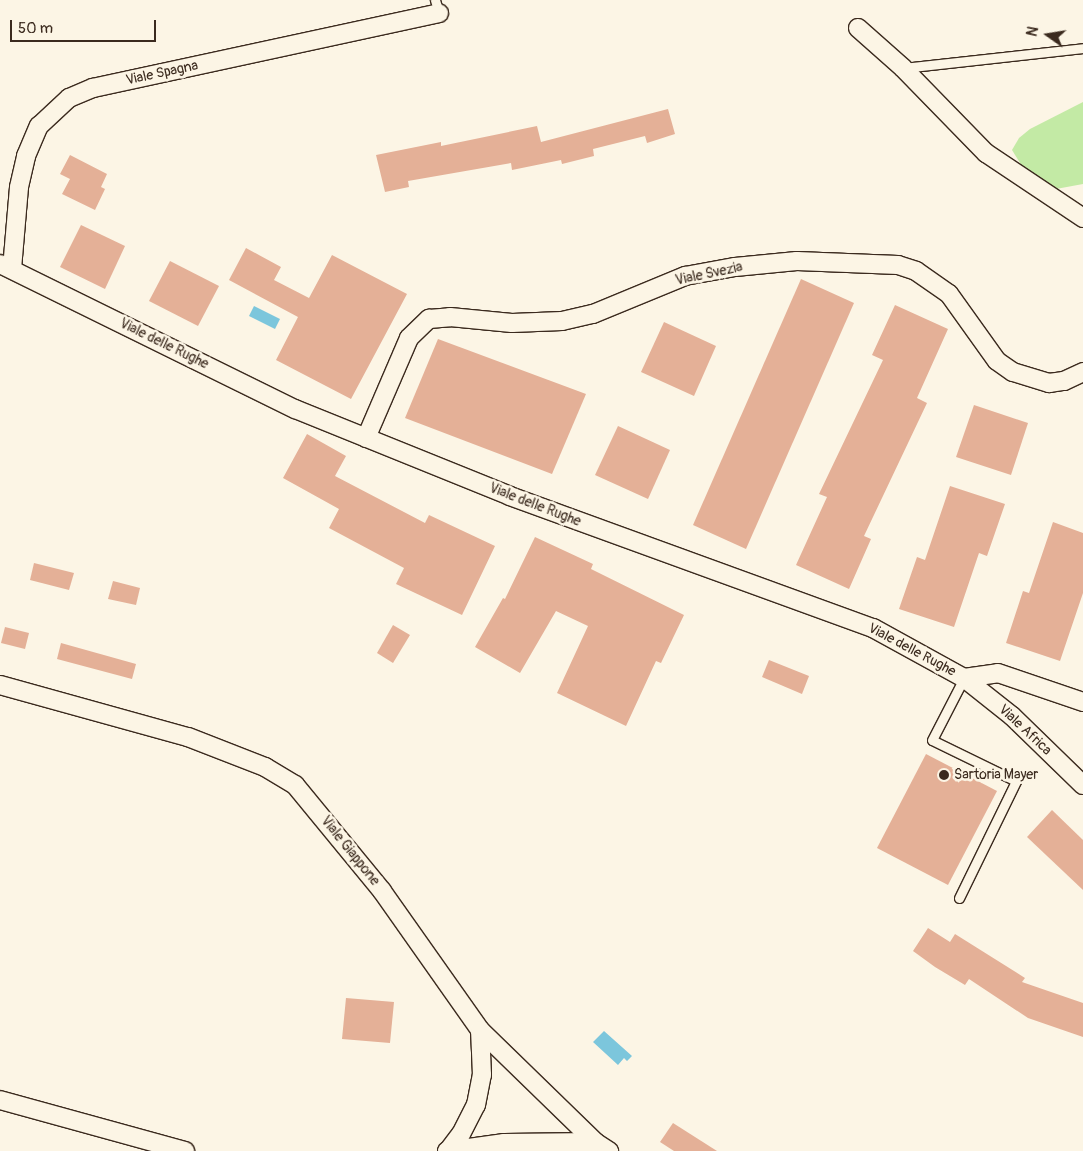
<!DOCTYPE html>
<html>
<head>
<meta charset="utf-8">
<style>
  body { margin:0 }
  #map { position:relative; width:1083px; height:1151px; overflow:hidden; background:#fcf5e5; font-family:Pangolin,sans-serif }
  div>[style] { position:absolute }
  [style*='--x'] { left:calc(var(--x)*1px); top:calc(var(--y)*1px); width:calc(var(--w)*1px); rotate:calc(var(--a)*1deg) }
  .green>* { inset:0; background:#c3eaa5 }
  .water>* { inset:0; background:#7cc6dc }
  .building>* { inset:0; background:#e4b097 }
  .roads { filter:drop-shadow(1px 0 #3b2a1e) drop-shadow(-1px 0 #3b2a1e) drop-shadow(0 1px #3b2a1e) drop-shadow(0 -1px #3b2a1e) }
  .lane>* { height:9px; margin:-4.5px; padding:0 4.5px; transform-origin:4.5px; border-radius:4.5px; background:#fcf5e5 }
  .street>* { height:18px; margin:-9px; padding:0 9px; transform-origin:9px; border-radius:9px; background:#fcf5e5 }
  .dots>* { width:14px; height:14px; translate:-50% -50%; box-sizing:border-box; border:2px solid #fcf5e5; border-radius:50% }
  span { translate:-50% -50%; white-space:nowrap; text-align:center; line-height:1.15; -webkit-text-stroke:5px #fcf5e5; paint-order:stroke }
  .street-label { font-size:14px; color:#3b2a1e }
  .poi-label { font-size:14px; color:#3b2a1e }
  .left { translate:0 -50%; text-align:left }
  .north { position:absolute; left:1023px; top:10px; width:50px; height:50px; -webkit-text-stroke:4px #fcf5e5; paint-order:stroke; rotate:283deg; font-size:14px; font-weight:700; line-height:20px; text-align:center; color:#3b2a1e }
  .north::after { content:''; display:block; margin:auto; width:18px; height:22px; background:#3b2a1e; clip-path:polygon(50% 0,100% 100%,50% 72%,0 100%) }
  .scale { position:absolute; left:10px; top:20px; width:146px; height:22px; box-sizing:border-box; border:2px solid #3b2a1e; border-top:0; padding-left:6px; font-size:15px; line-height:18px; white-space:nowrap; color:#3b2a1e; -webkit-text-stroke:4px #fcf5e5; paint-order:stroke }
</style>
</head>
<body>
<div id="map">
  <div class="green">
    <div style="clip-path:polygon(1083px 102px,1083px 184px,1056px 189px,1025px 171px,1012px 150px,1019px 138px,1030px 129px)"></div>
  </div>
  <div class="water">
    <div style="clip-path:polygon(254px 306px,280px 319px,275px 329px,249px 316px)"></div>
    <div style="clip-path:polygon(604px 1031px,632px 1056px,627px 1061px,624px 1058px,618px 1065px,593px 1042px)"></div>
  </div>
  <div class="building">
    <div style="clip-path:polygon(668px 109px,675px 134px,647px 143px,645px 136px,593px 149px,594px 156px,562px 164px,561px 160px,512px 170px,511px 163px,408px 181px,409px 187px,385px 192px,376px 155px,441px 142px,441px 146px,537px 126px,541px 142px)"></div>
    <div style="clip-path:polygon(70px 155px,107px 174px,101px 187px,105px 189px,95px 210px,62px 194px,70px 179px,60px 174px)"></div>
    <div style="clip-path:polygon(81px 225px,125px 246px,105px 289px,60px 267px)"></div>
    <div style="clip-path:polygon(246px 248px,281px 267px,274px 280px,309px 298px,332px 255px,407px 294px,351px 399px,276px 360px,298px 317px,229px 280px)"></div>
    <div style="clip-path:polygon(170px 261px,219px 286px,198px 326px,149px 301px)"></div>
    <div style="clip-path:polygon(801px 279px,854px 303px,746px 549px,693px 525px)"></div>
    <div style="clip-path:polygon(895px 305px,948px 329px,917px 398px,927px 403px,864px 536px,871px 539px,849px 589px,796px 565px,827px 497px,819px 494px,883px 360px,872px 355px)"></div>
    <div style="clip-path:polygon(664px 322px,716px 346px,694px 396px,641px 372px)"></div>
    <div style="clip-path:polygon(438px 339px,586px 394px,552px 474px,405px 418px)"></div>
    <div style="clip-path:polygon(974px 405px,1028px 423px,1011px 475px,956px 457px)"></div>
    <div style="clip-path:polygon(618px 426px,670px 450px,648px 499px,595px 475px)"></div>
    <div style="clip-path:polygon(307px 434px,346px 456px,335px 476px,425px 523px,429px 515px,495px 546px,462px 615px,396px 584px,404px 568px,329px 528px,339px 509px,283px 478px)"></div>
    <div style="clip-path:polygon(950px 486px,1005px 504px,987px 556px,979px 553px,954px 627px,899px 609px,917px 557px,925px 560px)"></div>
    <div style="clip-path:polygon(1053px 522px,1083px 533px,1083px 593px,1060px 661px,1006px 643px,1023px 591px,1029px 593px)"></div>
    <div style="clip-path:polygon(535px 537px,593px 564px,591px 569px,684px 615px,661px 663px,656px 661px,626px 726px,557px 693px,588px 626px,556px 611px,520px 673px,475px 647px,503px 598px,505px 599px)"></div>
    <div style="clip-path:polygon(34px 563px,74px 573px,69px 590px,30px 580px)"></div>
    <div style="clip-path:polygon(113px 581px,140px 588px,136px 605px,108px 599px)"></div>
    <div style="clip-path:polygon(393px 625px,410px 635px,393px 663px,377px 653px)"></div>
    <div style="clip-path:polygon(5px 627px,29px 633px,25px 649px,1px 643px)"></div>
    <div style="clip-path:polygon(61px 643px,136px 664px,132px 679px,57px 659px)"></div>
    <div style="clip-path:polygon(769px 660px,809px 676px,802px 694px,762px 677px)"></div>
    <div style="clip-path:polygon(926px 754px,997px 791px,948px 885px,877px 848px)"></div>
    <div style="clip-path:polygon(1052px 810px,1083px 840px,1083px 890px,1027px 837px)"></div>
    <div style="clip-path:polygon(928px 928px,950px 942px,955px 934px,1025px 978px,1022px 982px,1083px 1003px,1083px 1037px,1028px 1018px,969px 979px,965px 985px,935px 967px,913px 951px)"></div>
    <div style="clip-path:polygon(346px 998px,394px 1002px,390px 1043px,342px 1039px)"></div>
    <div style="clip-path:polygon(673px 1123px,717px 1151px,674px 1151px,660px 1142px)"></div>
  </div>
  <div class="roads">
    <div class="lane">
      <div style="--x:435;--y:0;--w:14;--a:73"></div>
      <div style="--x:903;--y:68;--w:181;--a:-6.3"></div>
      <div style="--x:959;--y:898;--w:130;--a:-64"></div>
      <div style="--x:1016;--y:781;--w:93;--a:-154"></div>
      <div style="--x:932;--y:740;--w:70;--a:-62.7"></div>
    </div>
    <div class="street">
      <div style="--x:858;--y:28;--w:60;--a:41.6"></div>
      <div style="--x:903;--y:68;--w:119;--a:45.7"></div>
      <div style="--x:986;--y:153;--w:117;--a:33.8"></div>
      <div style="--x:0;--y:264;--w:329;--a:26.2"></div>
      <div style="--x:295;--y:409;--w:232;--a:22"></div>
      <div style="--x:510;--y:496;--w:386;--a:20"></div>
      <div style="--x:873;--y:628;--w:104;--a:28.8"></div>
      <div style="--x:964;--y:678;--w:61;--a:38.4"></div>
      <div style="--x:1012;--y:716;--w:99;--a:44.2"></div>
      <div style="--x:12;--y:269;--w:82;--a:-85.1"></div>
      <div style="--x:19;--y:187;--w:32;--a:-77"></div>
      <div style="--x:26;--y:156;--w:33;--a:-67"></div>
      <div style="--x:39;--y:126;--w:41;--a:-43"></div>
      <div style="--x:69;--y:98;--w:26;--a:-23"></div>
      <div style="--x:93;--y:88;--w:354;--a:-12.2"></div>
      <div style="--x:366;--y:438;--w:109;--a:-66.7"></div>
      <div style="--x:409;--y:338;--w:28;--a:-44"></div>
      <div style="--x:429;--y:319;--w:21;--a:-5"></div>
      <div style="--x:450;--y:317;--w:62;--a:5.5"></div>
      <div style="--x:512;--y:323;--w:50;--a:-2.3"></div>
      <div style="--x:562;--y:321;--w:32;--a:-13"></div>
      <div style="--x:593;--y:314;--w:100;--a:-22.4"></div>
      <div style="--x:685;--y:276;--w:51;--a:-10.2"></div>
      <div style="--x:735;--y:267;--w:62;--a:-5.5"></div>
      <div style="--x:797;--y:261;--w:101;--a:2.3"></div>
      <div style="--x:898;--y:265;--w:19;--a:18"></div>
      <div style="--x:916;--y:271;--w:40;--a:34.9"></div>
      <div style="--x:949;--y:294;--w:82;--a:54.4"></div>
      <div style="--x:997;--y:361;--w:19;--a:35"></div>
      <div style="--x:1013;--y:372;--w:38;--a:17"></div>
      <div style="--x:1049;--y:383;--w:15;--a:-8"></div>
      <div style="--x:1064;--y:381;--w:21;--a:-25"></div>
      <div style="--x:964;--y:678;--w:34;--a:-8"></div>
      <div style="--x:998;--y:673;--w:90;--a:18.8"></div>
      <div style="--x:0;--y:685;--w:195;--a:15.5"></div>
      <div style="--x:188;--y:737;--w:83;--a:21.3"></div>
      <div style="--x:265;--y:767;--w:35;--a:31"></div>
      <div style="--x:295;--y:785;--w:137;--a:50.6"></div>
      <div style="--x:382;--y:891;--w:170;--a:54.8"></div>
      <div style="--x:480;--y:1030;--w:161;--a:44.2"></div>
      <div style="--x:595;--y:1142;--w:17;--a:33"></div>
      <div style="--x:0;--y:1100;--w:192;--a:15.4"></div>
      <div style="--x:447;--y:1151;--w:58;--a:-8"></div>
      <div style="--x:504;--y:1143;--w:91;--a:-0.6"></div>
      <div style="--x:448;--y:1151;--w:21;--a:-53"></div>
      <div style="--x:461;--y:1134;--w:33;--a:-63"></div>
      <div style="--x:476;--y:1105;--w:31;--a:-79"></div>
      <div style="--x:482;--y:1075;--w:45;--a:-92.5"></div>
    </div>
  </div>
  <div class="dots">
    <div style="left:944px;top:775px;background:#3b2a1e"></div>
  </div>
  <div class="street-label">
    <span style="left:162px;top:73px;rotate:-12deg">Viale Spagna</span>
    <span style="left:709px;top:274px;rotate:-12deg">Viale Svezia</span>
    <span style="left:164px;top:344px;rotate:26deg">Viale delle Rughe</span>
    <span style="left:535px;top:505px;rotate:21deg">Viale delle Rughe</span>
    <span style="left:912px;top:650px;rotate:28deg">Viale delle Rughe</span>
    <span style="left:1025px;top:730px;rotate:43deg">Viale Africa</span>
    <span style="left:350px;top:851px;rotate:51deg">Viale Giappone</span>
  </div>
  <div class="poi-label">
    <span class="left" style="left:954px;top:775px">Sartoria Mayer</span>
  </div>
  <div class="north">N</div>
  <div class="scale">50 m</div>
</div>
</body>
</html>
